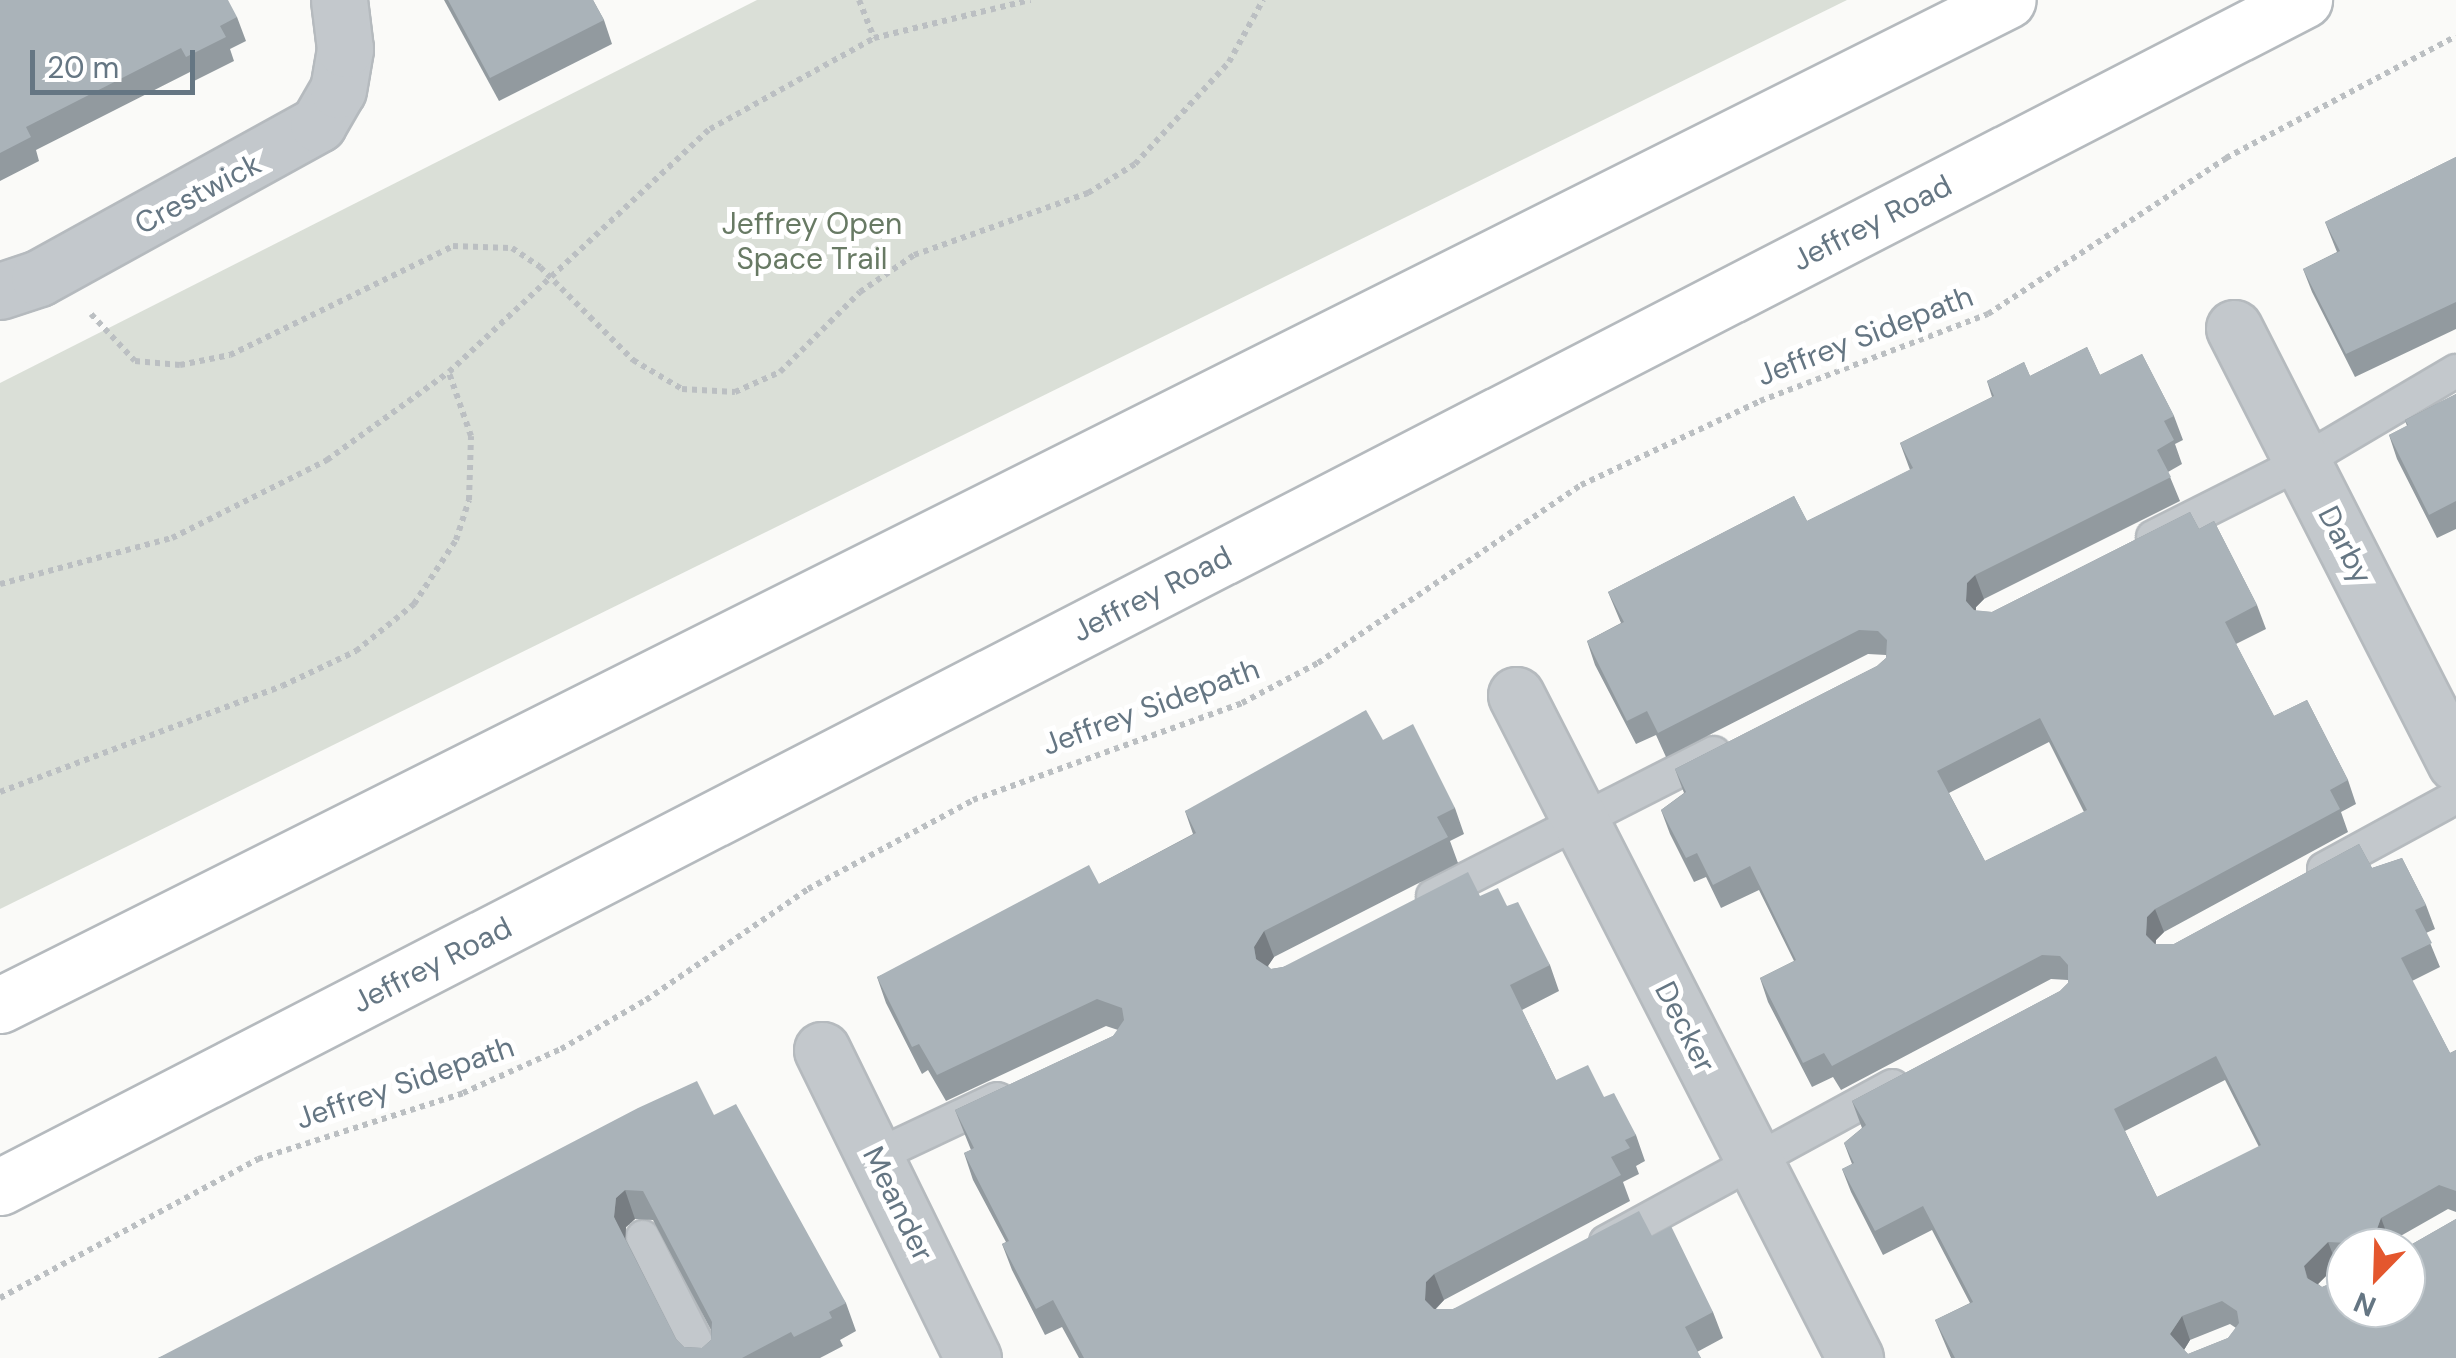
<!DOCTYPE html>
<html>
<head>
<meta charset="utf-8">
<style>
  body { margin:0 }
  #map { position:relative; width:2456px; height:1358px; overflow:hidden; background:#fafaf8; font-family:"DM Sans",sans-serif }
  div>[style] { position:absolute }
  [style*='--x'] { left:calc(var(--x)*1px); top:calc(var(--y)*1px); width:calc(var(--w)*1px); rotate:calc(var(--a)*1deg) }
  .green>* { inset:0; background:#dadfd7 }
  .path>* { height:6px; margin-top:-3px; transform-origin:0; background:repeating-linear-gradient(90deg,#bbbfc2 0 5px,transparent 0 10px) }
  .roads { filter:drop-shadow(2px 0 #b5babe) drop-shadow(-2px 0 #b5babe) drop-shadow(0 2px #b5babe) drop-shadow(0 -2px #b5babe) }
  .lane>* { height:32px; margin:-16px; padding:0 16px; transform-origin:16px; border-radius:16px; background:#c3c8cc }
  .street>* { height:55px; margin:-27.5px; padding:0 27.5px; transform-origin:27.5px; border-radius:27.5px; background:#c3c8cc }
  .primary>* { height:55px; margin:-27.5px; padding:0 27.5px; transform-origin:27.5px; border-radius:27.5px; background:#fff }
  .wall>* { inset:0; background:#929a9f }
  .shaded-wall>* { inset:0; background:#777d82 }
  .building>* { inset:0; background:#aab3b9 }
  span { translate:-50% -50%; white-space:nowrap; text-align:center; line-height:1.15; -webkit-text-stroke:10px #fff; paint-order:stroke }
  .street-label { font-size:30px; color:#657683 }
  .park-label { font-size:30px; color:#687a64 }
  .north { position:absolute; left:2326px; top:1228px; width:100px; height:100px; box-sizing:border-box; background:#fff; border:2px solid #c1c8cd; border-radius:50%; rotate:203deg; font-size:28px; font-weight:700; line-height:40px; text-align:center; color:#657683 }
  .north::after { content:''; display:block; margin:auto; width:35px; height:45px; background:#e4572e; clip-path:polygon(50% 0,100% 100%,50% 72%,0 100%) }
  .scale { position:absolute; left:30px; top:50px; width:165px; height:45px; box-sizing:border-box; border:5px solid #657683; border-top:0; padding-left:12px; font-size:30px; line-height:35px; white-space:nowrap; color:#657683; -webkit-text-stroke:8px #fff; paint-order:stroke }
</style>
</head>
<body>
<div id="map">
  <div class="green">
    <div style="clip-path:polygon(757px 0,1847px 0,0 909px,0 383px)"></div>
  </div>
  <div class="path">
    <div style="--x:859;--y:0;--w:41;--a:68.5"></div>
    <div style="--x:91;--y:314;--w:64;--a:46.9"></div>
    <div style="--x:135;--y:361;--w:45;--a:5.1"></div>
    <div style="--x:180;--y:365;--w:51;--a:-11.3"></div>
    <div style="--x:230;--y:355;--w:248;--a:-26"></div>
    <div style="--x:453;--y:246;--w:59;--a:1.9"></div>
    <div style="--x:512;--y:248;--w:34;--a:34"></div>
    <div style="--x:540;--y:267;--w:132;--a:45"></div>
    <div style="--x:633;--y:360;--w:57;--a:30.6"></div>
    <div style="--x:682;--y:389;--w:53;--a:3.2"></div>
    <div style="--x:735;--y:392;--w:49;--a:-24"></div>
    <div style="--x:780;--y:372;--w:113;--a:-45"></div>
    <div style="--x:860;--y:292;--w:65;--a:-34.4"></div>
    <div style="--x:914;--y:255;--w:185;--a:-19.6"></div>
    <div style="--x:1088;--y:193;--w:55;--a:-31.7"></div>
    <div style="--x:1135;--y:164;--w:139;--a:-47.3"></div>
    <div style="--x:1229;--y:62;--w:71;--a:-61.3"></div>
    <div style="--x:0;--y:584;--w:178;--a:-15"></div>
    <div style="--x:172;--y:538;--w:174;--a:-26.7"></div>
    <div style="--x:327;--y:460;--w:150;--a:-35.8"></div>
    <div style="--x:449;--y:372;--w:357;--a:-43"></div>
    <div style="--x:710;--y:129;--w:188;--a:-29"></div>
    <div style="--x:874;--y:38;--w:161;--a:-13.7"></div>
    <div style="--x:0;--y:792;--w:301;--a:-20.6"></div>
    <div style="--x:282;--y:686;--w:82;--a:-25.3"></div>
    <div style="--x:356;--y:651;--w:75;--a:-39"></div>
    <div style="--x:414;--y:604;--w:77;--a:-56.7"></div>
    <div style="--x:456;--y:540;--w:42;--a:-72"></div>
    <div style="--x:469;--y:500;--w:64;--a:-88.2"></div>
    <div style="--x:471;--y:436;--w:67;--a:-109.2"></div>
    <div style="--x:0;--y:1298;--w:293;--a:-28.3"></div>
    <div style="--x:258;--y:1159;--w:215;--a:-17.8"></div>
    <div style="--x:463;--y:1093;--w:107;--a:-24.2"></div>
    <div style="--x:561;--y:1049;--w:98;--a:-30"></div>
    <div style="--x:646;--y:1000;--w:196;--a:-34.4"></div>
    <div style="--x:808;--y:889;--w:187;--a:-28.3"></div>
    <div style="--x:973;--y:800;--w:286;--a:-19.8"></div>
    <div style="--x:1242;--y:703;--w:86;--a:-27.8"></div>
    <div style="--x:1318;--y:663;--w:318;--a:-34.1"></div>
    <div style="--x:1581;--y:485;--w:198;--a:-25.1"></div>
    <div style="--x:1760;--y:401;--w:244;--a:-20.9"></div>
    <div style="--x:1988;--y:314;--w:285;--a:-33.2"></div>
    <div style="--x:2226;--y:158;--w:260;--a:-27.9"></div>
  </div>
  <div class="roads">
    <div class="lane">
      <div style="--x:2153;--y:537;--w:167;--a:-26.7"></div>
      <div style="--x:2302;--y:462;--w:179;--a:-30.6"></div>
      <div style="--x:2324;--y:869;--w:150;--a:-28.6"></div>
      <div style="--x:1433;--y:896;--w:315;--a:-27"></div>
      <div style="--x:874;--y:1157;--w:136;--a:-25.2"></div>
      <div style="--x:643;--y:1237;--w:136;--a:63.2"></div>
      <div style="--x:1606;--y:1242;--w:326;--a:-28.6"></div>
    </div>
    <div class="street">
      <div style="--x:0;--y:291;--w:41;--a:-18.4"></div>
      <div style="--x:39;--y:278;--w:319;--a:-28.9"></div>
      <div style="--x:318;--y:124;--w:39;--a:-60"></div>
      <div style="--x:338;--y:90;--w:42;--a:-80.3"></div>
      <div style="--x:345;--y:49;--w:49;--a:-97"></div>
      <div style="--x:2234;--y:328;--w:488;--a:63"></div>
      <div style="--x:1516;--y:695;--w:745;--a:62.92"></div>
      <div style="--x:822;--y:1050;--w:343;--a:63.9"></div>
    </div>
    <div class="primary">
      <div style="--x:0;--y:1005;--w:2245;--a:-26.59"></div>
      <div style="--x:0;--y:1187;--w:2592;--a:-27.26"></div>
    </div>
  </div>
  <div class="wall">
    <div style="clip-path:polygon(0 0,237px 17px,246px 41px,230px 49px,234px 61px,194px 81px,190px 72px,36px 150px,39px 161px,0 181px)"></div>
    <div style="clip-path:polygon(444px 0,593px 0,604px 20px,612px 44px,499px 101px)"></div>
    <div style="clip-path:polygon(2456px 157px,2456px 329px,2355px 377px,2312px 292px,2303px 269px,2337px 252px,2325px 222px)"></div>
    <div style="clip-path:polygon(evenodd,2087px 347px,2100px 375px,2142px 354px,2174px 416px,2183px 440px,2175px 444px,2182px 464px,2168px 472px,2180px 501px,1984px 599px,1976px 607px,1976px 611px,1992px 612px,2190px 512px,2199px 529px,2214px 521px,2257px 605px,2266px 629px,2236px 644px,2274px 716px,2307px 700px,2348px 780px,2356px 804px,2341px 812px,2348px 832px,2164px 932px,2156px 940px,2155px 944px,2174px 944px,2359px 844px,2372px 868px,2402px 858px,2426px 905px,2435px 929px,2426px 933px,2440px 967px,2412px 981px,2450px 1053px,2456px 1050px,2456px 1212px,2448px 1209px,2390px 1242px,2388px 1246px,2407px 1247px,2456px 1219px,2456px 1358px,1951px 1358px,1935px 1320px,1970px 1303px,1932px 1230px,1883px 1255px,1851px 1192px,1842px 1169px,1852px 1164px,1844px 1143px,1862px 1128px,1852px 1101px,2060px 991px,2068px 983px,2068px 980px,2051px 979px,1841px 1090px,1833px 1077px,1812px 1087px,1768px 1002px,1760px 978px,1794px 961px,1759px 890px,1721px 908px,1706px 877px,1694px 882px,1670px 834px,1661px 810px,1684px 793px,1675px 769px,1877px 666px,1886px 658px,1886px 655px,1868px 654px,1666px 757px,1656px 735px,1636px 744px,1595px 665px,1587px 641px,1621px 623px,1608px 592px,1794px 496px,1807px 521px,1910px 470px,1900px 443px,1992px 397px,1987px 381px,2024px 362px,2030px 376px,2087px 347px,2049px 742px,2084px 812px,1985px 861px,1949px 793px,2049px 742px,2087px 347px,2225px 1080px,2259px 1147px,2157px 1197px,2125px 1131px,2225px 1080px,2087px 347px,2346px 1248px,2406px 1248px,2406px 1308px,2346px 1308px,2346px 1277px,2322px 1287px,2318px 1284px,2337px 1265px,2346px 1266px,2346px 1248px,2087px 347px,2230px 1324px,2236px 1328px,2228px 1338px,2188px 1354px,2184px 1350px,2190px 1340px,2230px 1324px)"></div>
    <div style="clip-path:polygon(2456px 394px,2456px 529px,2437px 538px,2397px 459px,2389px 435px,2407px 426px,2405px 420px)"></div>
    <div style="clip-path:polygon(1383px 740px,1455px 808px,1464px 834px,1450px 841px,1458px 863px,1274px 957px,1268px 966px,1271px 969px,1283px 967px,1480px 896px,1507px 906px,1550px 965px,1559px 991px,1522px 1010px,1556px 1080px,1604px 1097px,1636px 1135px,1645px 1161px,1636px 1166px,1639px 1174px,1623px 1182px,1630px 1201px,1444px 1300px,1436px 1309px,1453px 1309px,1652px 1236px,1713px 1312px,1723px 1338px,1697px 1352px,1701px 1358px,1079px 1358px,1062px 1327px,1045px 1335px,1012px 1270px,1002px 1244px,1006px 1242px,973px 1180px,964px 1153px,971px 1150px,955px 1110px,1113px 1036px,1118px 1030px,1106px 1026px,946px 1101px,928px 1070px,922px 1074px,886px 1003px,877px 977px,1099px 884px,1193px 834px,1185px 811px)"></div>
    <div style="clip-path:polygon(evenodd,714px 1115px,846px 1303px,856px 1331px,840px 1340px,843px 1346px,820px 1358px,158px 1358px,714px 1115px,635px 1219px,653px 1220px,711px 1330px,711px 1340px,702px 1348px,684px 1347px,676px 1339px,625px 1238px,626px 1227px,635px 1219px)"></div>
  </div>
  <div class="shaded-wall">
    <div style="clip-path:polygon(1975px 575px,1984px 599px,1976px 607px,1975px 625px,1966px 601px,1967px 583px)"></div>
    <div style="clip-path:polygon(2155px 909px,2164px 932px,2156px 940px,2155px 959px,2146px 935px,2147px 917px)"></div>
    <div style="clip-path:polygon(1264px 931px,1274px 957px,1263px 973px,1256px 959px,1254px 947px)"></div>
    <div style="clip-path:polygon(625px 1190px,635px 1219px,626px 1227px,625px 1245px,614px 1217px,616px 1198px)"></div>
    <div style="clip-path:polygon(2381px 1218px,2390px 1242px,2388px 1248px,2377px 1229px)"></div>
    <div style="clip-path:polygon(2328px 1242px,2337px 1265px,2312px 1290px,2315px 1302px,2304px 1266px)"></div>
    <div style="clip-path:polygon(1434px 1274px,1444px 1300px,1436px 1308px,1435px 1326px,1425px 1300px,1426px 1282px)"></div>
    <div style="clip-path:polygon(2182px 1316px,2190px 1340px,2179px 1358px,2170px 1334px)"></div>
  </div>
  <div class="building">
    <div style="clip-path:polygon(0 0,228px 0,237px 17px,220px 26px,226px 37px,186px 57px,181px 48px,26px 127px,31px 137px,0 153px)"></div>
    <div style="clip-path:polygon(448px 0,593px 0,604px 20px,490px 78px)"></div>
    <div style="clip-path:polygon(2456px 157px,2456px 302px,2346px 354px,2303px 269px,2340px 251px,2325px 222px)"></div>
    <div style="clip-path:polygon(evenodd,2087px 347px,2100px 375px,2142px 354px,2174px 416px,2164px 421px,2174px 440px,2157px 450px,2171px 477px,1975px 575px,1967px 583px,1966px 601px,1974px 610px,1992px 612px,2190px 512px,2199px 529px,2214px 521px,2257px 605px,2225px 622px,2247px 665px,2274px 716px,2307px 700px,2348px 780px,2330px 790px,2340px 809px,2155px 909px,2147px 917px,2146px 935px,2155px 944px,2174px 944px,2359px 844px,2372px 868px,2402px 858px,2426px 905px,2415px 910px,2432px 943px,2401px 958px,2450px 1053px,2456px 1050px,2456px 1191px,2439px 1185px,2381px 1218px,2377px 1229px,2386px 1246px,2407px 1247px,2456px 1219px,2456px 1358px,1955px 1358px,1935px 1320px,1973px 1302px,1923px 1206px,1875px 1231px,1842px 1169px,1854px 1163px,1844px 1143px,1866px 1125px,1852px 1101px,2060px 991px,2068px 983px,2068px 965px,2060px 956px,2042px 955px,1832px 1066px,1824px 1053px,1803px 1063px,1760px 978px,1796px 960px,1750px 866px,1713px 885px,1697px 853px,1686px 858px,1661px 810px,1686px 792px,1675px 769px,1877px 666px,1886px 658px,1887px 640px,1878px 631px,1859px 630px,1658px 733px,1647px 711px,1627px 721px,1587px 641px,1624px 622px,1608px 592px,1794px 496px,1807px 521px,1913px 468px,1900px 443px,1994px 396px,1987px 381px,2024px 362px,2030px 376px,2087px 347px,2040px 718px,2087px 810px,1985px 861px,1937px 771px,2040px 718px,2087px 347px,2216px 1056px,2261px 1145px,2157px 1197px,2114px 1109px,2216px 1056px,2087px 347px,2328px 1242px,2348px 1243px,2351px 1248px,2406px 1248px,2406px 1308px,2346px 1308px,2346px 1277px,2322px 1287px,2307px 1278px,2304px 1266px,2328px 1242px,2087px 347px,2222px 1301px,2237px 1311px,2239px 1323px,2228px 1338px,2188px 1354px,2170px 1334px,2182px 1316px,2222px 1301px)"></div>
    <div style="clip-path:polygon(2456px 394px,2456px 501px,2429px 515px,2389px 435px,2408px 425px,2405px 420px)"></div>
    <div style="clip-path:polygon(1366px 710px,1383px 740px,1413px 724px,1455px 808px,1437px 817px,1448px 837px,1264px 931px,1254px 947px,1256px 959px,1271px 969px,1283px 967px,1468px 872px,1480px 896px,1498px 888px,1507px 906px,1518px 902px,1550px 965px,1510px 985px,1556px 1080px,1588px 1065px,1604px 1097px,1614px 1093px,1636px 1135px,1625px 1140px,1630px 1148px,1611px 1157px,1621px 1175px,1434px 1274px,1426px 1282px,1425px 1300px,1434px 1309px,1453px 1309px,1639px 1211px,1652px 1236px,1671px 1226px,1713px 1312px,1685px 1327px,1701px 1358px,1084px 1358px,1053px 1300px,1036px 1309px,1002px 1244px,1009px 1241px,964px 1153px,974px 1148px,955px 1110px,1113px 1036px,1124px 1020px,1122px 1008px,1097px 999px,937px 1075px,919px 1044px,912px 1047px,877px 977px,1089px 865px,1099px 884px,1196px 833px,1185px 811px)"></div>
    <div style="clip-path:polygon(evenodd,697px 1081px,714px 1115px,736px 1104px,846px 1303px,829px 1312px,832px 1318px,794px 1337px,791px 1332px,742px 1358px,158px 1358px,638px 1108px,697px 1081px,625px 1190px,643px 1191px,712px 1322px,711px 1340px,702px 1348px,684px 1347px,676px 1339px,614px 1217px,616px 1198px,625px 1190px)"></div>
  </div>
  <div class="street-label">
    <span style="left:198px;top:194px;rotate:-28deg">Crestwick</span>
    <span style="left:1872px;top:223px;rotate:-27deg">Jeffrey Road</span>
    <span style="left:1865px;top:336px;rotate:-21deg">Jeffrey Sidepath</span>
    <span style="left:2345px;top:545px;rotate:63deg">Darby</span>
    <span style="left:1152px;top:594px;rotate:-27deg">Jeffrey Road</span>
    <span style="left:1151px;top:707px;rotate:-20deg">Jeffrey Sidepath</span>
    <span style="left:432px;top:965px;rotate:-27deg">Jeffrey Road</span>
    <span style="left:1685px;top:1027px;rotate:63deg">Decker</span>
    <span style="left:405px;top:1083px;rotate:-19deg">Jeffrey Sidepath</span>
    <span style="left:898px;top:1204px;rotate:64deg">Meander</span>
  </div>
  <div class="park-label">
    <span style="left:812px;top:241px">Jeffrey Open<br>Space Trail</span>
  </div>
  <div class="north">N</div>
  <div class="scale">20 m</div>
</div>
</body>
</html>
